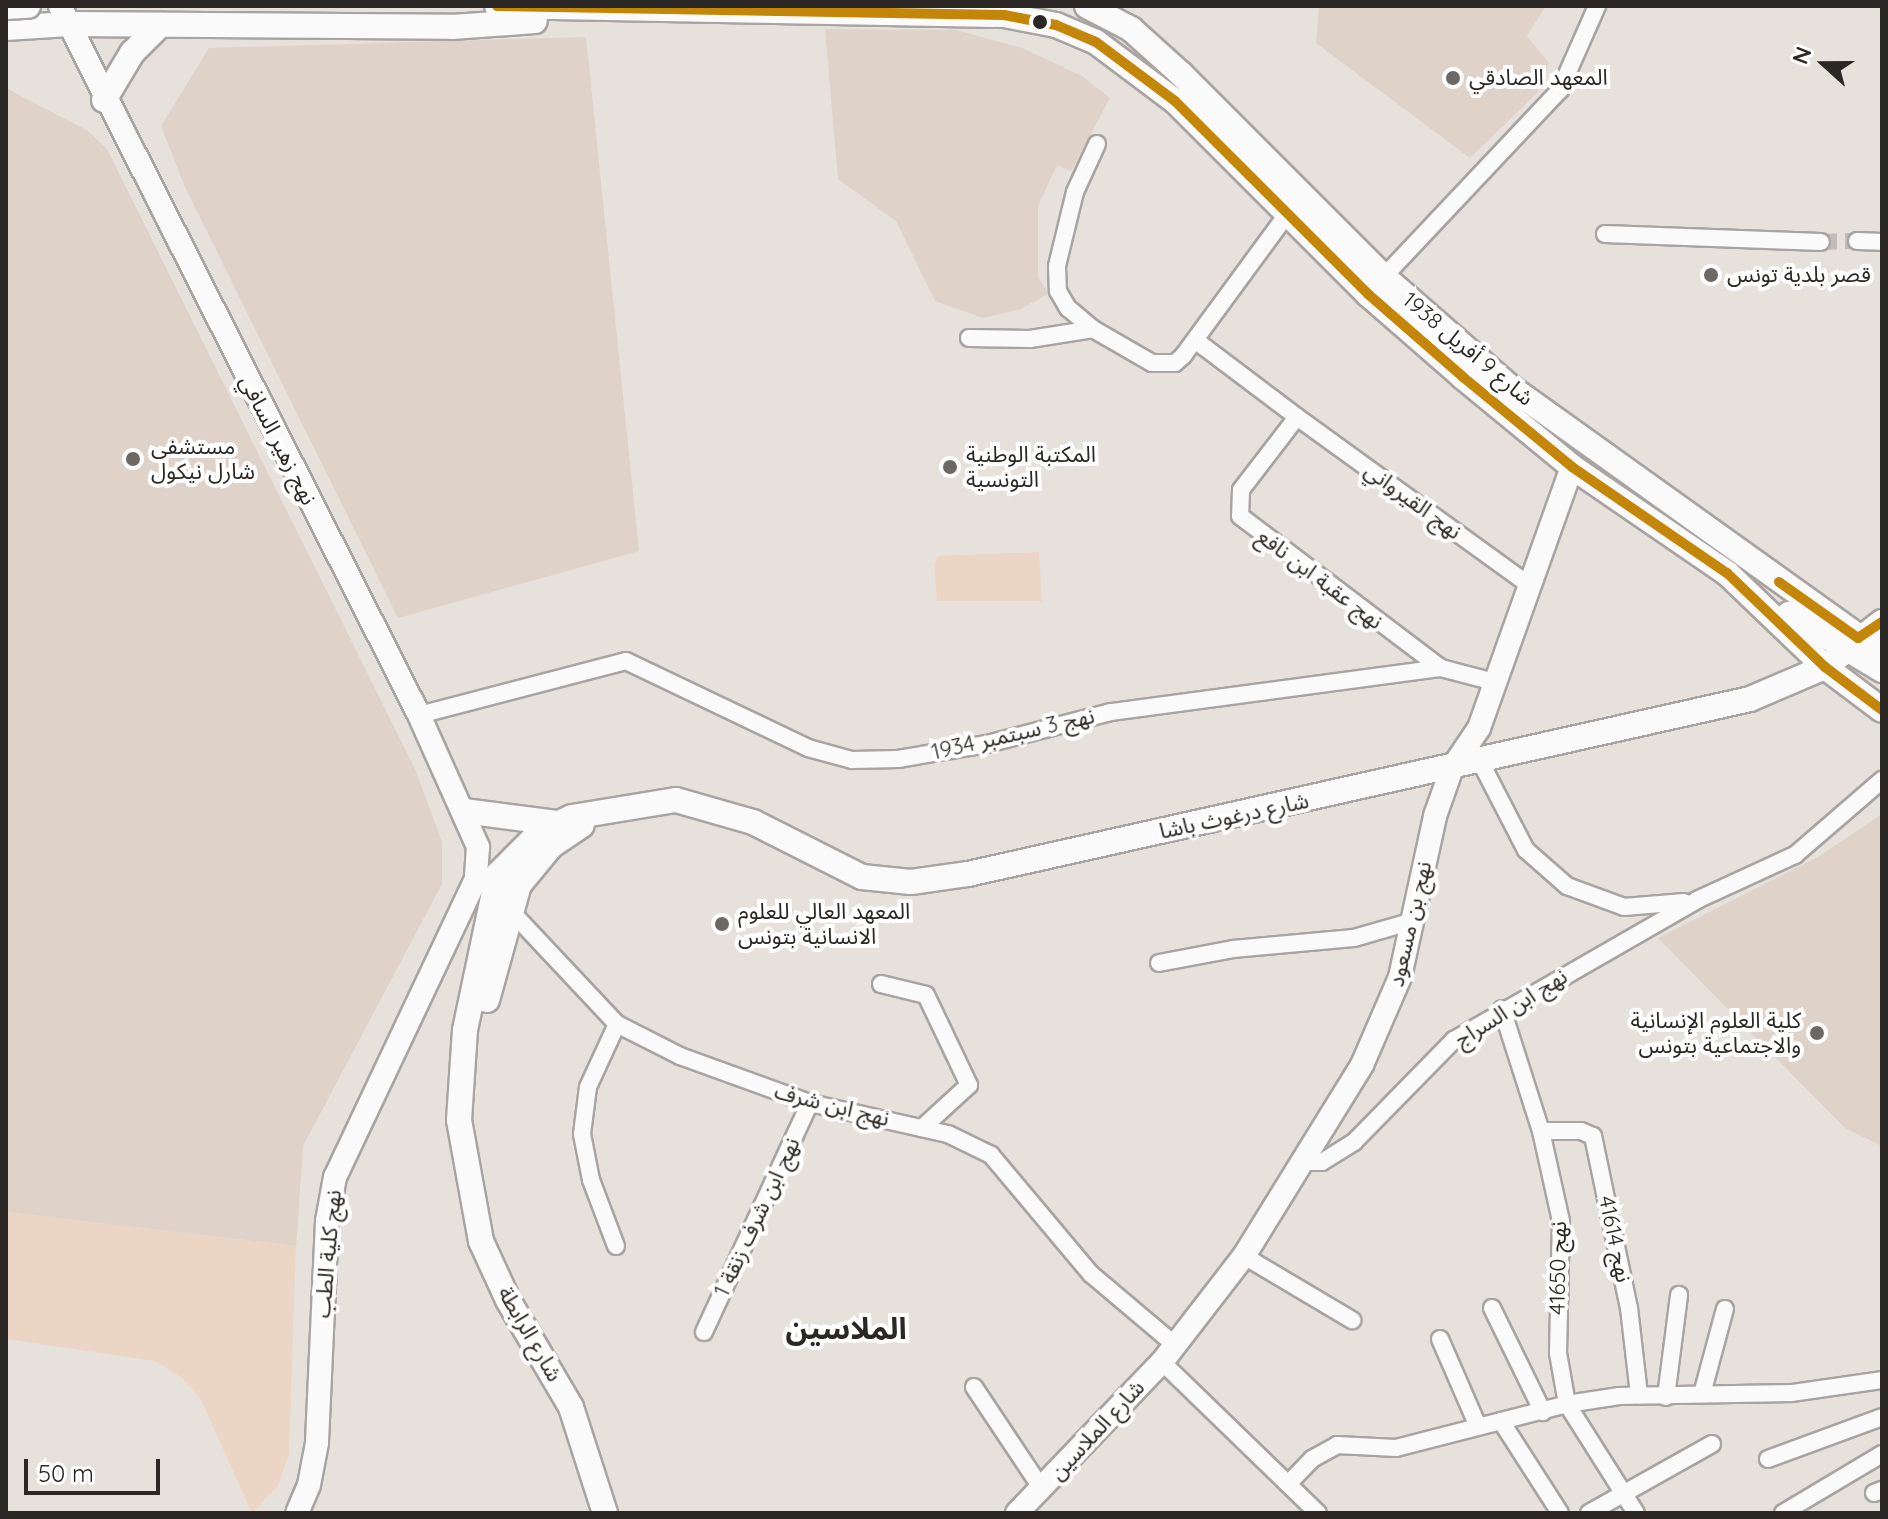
<!DOCTYPE html>
<html>
<head>
<meta charset="utf-8">
<style>
  body { margin:0 }
  #map { position:relative; width:1888px; height:1519px; overflow:hidden; background:#e7e1dc; font-family:Quicksand,"Noto Sans Arabic",sans-serif }
  div>[style] { position:absolute }
  [style*='--x'] { left:calc(var(--x)*1px); top:calc(var(--y)*1px); width:calc(var(--w)*1px); rotate:calc(var(--a)*1deg) }
  .built>* { inset:0; background:#ded2c9 }
  .green>* { inset:0; background:#ebd6c6 }
  .street-tunnel>* { height:16px; margin-top:-8px; transform-origin:0; background:repeating-linear-gradient(90deg,#c1bcb7 0 16px,transparent 0 24px) }
  .roads { filter:drop-shadow(2px 0 #a8a4a1) drop-shadow(-2px 0 #a8a4a1) drop-shadow(0 2px #a8a4a1) drop-shadow(0 -2px #a8a4a1) }
  .street>* { height:16px; margin:-8px; padding:0 8px; transform-origin:8px; border-radius:8px; background:#fbfafa }
  .secondary>* { height:22px; margin:-11px; padding:0 11px; transform-origin:11px; border-radius:11px; background:#fbfafa }
  .primary>* { height:24px; margin:-12px; padding:0 12px; transform-origin:12px; border-radius:12px; background:#fbfafa }
  .bridges { filter:drop-shadow(2px 0 #a8a4a1) drop-shadow(-2px 0 #a8a4a1) drop-shadow(0 2px #a8a4a1) drop-shadow(0 -2px #a8a4a1) }
  .primary-bridge>* { height:24px; margin:-12px; padding:0 12px; transform-origin:12px; border-radius:12px; background:#fbfafa }
  .bus-1>* { height:10px; margin:-5px; padding:0 5px; transform-origin:5px; border-radius:5px; background:#c48609 }
  .dots>* { width:22px; height:22px; translate:-50% -50%; box-sizing:border-box; border:4px solid #fff; border-radius:50% }
  span { translate:-50% -50%; white-space:nowrap; text-align:center; line-height:1.15; -webkit-text-stroke:8px #fff; paint-order:stroke }
  .poi-label { font-size:22px; color:#2b2724 }
  .left { translate:0 -50%; text-align:left }
  .right { translate:-100% -50%; text-align:right }
  .street-label { font-size:22px; color:#2b2724 }
  .district-label { font-size:30px; color:#2b2724; font-weight:700 }
  .frame { position:absolute; inset:0; border:8px solid #2b2724; pointer-events:none }
  .north { position:absolute; left:1784px; top:24px; width:80px; height:80px; -webkit-text-stroke:6px #fff; paint-order:stroke; rotate:291deg; font-size:22px; font-weight:700; line-height:32px; text-align:center; color:#2b2724 }
  .north::after { content:''; display:block; margin:auto; width:28px; height:36px; background:#2b2724; clip-path:polygon(50% 0,100% 100%,50% 72%,0 100%) }
  .scale { position:absolute; left:24px; top:1459px; width:136px; height:36px; box-sizing:border-box; border:4px solid #2b2724; border-top:0; padding-left:10px; font-size:24px; line-height:28px; white-space:nowrap; color:#2b2724; -webkit-text-stroke:6px #fff; paint-order:stroke }
</style>
</head>
<body>
<div id="map">
  <div class="built">
    <div style="clip-path:polygon(1319px 6px,1546px 6px,1527px 36px,1549px 63px,1537px 93px,1470px 158px,1316px 43px)"></div>
    <div style="clip-path:polygon(825px 29px,956px 30px,1022px 48px,1082px 76px,1110px 98px,1071px 171px,1057px 165px,1038px 206px,1038px 278px,1049px 293px,1021px 309px,983px 318px,935px 301px,896px 221px,838px 179px)"></div>
    <div style="clip-path:polygon(586px 37px,639px 551px,398px 618px,185px 187px,161px 126px,209px 48px)"></div>
    <div style="clip-path:polygon(6px 88px,88px 131px,107px 149px,415px 769px,442px 842px,442px 884px,303px 1146px,296px 1246px,6px 1212px)"></div>
    <div style="clip-path:polygon(1879px 816px,1882px 817px,1882px 1146px,1845px 1128px,1658px 938px,1818px 857px)"></div>
  </div>
  <div class="green">
    <div style="clip-path:polygon(1039px 552px,1042px 601px,937px 601px,934px 564px,939px 556px)"></div>
    <div style="clip-path:polygon(6px 1212px,296px 1246px,289px 1454px,278px 1486px,252px 1513px,200px 1398px,182px 1378px,155px 1361px,6px 1339px)"></div>
  </div>
  <div class="street-tunnel">
    <div style="--x:1821;--y:242;--w:36;--a:-2"></div>
  </div>
  <div class="roads">
    <div class="street">
      <div style="--x:1097;--y:144;--w:53;--a:114.6"></div>
      <div style="--x:1075;--y:192;--w:76;--a:103.7"></div>
      <div style="--x:1057;--y:266;--w:25;--a:88"></div>
      <div style="--x:1058;--y:291;--w:20;--a:60"></div>
      <div style="--x:1068;--y:308;--w:33;--a:40"></div>
      <div style="--x:1093;--y:329;--w:68;--a:30"></div>
      <div style="--x:1152;--y:363;--w:23;--a:0"></div>
      <div style="--x:1175;--y:363;--w:11;--a:-41"></div>
      <div style="--x:1183;--y:356;--w:186;--a:-53.7"></div>
      <div style="--x:1605;--y:234;--w:216;--a:2.1"></div>
      <div style="--x:1857;--y:241;--w:25;--a:2"></div>
      <div style="--x:1377;--y:284;--w:267;--a:-46.7"></div>
      <div style="--x:1560;--y:90;--w:92;--a:-66.2"></div>
      <div style="--x:969;--y:338;--w:61;--a:0.9"></div>
      <div style="--x:1030;--y:339;--w:64;--a:-9"></div>
      <div style="--x:1195;--y:340;--w:128;--a:37"></div>
      <div style="--x:1297;--y:417;--w:92;--a:127.5"></div>
      <div style="--x:1241;--y:490;--w:26;--a:92"></div>
      <div style="--x:1240;--y:516;--w:252;--a:37.1"></div>
      <div style="--x:1441;--y:668;--w:55;--a:14.8"></div>
      <div style="--x:1297;--y:417;--w:285;--a:35.9"></div>
      <div style="--x:419;--y:715;--w:214;--a:-14.6"></div>
      <div style="--x:626;--y:661;--w:202;--a:25.5"></div>
      <div style="--x:808;--y:748;--w:46;--a:15.3"></div>
      <div style="--x:852;--y:760;--w:46;--a:-1.2"></div>
      <div style="--x:898;--y:759;--w:90;--a:-9.6"></div>
      <div style="--x:987;--y:744;--w:128;--a:-14.5"></div>
      <div style="--x:1111;--y:712;--w:333;--a:-7.6"></div>
      <div style="--x:1480;--y:761;--w:100;--a:62.7"></div>
      <div style="--x:1526;--y:850;--w:55;--a:41.3"></div>
      <div style="--x:1567;--y:886;--w:61;--a:20.2"></div>
      <div style="--x:1624;--y:907;--w:60;--a:-4.8"></div>
      <div style="--x:508;--y:908;--w:159;--a:46.8"></div>
      <div style="--x:617;--y:1024;--w:71;--a:26.9"></div>
      <div style="--x:680;--y:1056;--w:138;--a:19.9"></div>
      <div style="--x:810;--y:1103;--w:141;--a:12.7"></div>
      <div style="--x:948;--y:1134;--w:48;--a:26"></div>
      <div style="--x:991;--y:1155;--w:155;--a:50"></div>
      <div style="--x:1091;--y:1274;--w:110;--a:40.2"></div>
      <div style="--x:1159;--y:963;--w:75;--a:-10.7"></div>
      <div style="--x:1233;--y:949;--w:121;--a:-5.2"></div>
      <div style="--x:1354;--y:938;--w:61;--a:-16.1"></div>
      <div style="--x:881;--y:984;--w:46;--a:13.7"></div>
      <div style="--x:926;--y:995;--w:100;--a:64.5"></div>
      <div style="--x:969;--y:1085;--w:64;--a:137.5"></div>
      <div style="--x:1502;--y:1009;--w:128;--a:72.3"></div>
      <div style="--x:1541;--y:1131;--w:92;--a:77.5"></div>
      <div style="--x:1561;--y:1221;--w:132;--a:91.3"></div>
      <div style="--x:1558;--y:1353;--w:52;--a:80"></div>
      <div style="--x:1567;--y:1404;--w:129;--a:57.7"></div>
      <div style="--x:1541;--y:1131;--w:40;--a:0"></div>
      <div style="--x:1581;--y:1131;--w:13;--a:23"></div>
      <div style="--x:1593;--y:1136;--w:176;--a:78.2"></div>
      <div style="--x:1629;--y:1308;--w:88;--a:83.4"></div>
      <div style="--x:1304;--y:1162;--w:18;--a:0"></div>
      <div style="--x:1322;--y:1162;--w:38;--a:-32"></div>
      <div style="--x:1354;--y:1142;--w:143;--a:-45.6"></div>
      <div style="--x:1454;--y:1040;--w:280;--a:-29.9"></div>
      <div style="--x:1697;--y:900;--w:108;--a:-24.7"></div>
      <div style="--x:1795;--y:855;--w:115;--a:-40.8"></div>
      <div style="--x:616;--y:1246;--w:71;--a:-110.7"></div>
      <div style="--x:591;--y:1180;--w:47;--a:-101.1"></div>
      <div style="--x:582;--y:1134;--w:47;--a:-82.7"></div>
      <div style="--x:588;--y:1087;--w:69;--a:-65.3"></div>
      <div style="--x:1244;--y:1256;--w:126;--a:30.7"></div>
      <div style="--x:1492;--y:1308;--w:116;--a:63.9"></div>
      <div style="--x:704;--y:1332;--w:252;--a:-65.2"></div>
      <div style="--x:1440;--y:1339;--w:93;--a:66.5"></div>
      <div style="--x:1162;--y:1362;--w:217;--a:44.1"></div>
      <div style="--x:974;--y:1387;--w:123;--a:56.3"></div>
      <div style="--x:1702;--y:1394;--w:88;--a:-74.9"></div>
      <div style="--x:1666;--y:1397;--w:103;--a:-82.7"></div>
      <div style="--x:1501;--y:1421;--w:109;--a:57.3"></div>
      <div style="--x:1768;--y:1459;--w:121;--a:-20.2"></div>
      <div style="--x:1288;--y:1484;--w:35;--a:-46"></div>
      <div style="--x:1312;--y:1459;--w:29;--a:-29"></div>
      <div style="--x:1337;--y:1445;--w:59;--a:2.9"></div>
      <div style="--x:1396;--y:1448;--w:177;--a:-14.4"></div>
      <div style="--x:1567;--y:1404;--w:53;--a:-8.7"></div>
      <div style="--x:1619;--y:1396;--w:173;--a:-1"></div>
      <div style="--x:1792;--y:1393;--w:91;--a:-8.2"></div>
      <div style="--x:1874;--y:1493;--w:9;--a:-21"></div>
      <div style="--x:1589;--y:1513;--w:141;--a:-29.3"></div>
      <div style="--x:1783;--y:1513;--w:115;--a:-30.8"></div>
    </div>
    <div class="secondary">
      <div style="--x:60;--y:6;--w:795;--a:63.14"></div>
      <div style="--x:419;--y:715;--w:145;--a:65.9"></div>
      <div style="--x:478;--y:847;--w:32;--a:94"></div>
      <div style="--x:476;--y:879;--w:330;--a:115.3"></div>
      <div style="--x:335;--y:1177;--w:45;--a:100.3"></div>
      <div style="--x:327;--y:1221;--w:222;--a:92.6"></div>
      <div style="--x:317;--y:1443;--w:43;--a:100.8"></div>
      <div style="--x:309;--y:1485;--w:30;--a:113"></div>
      <div style="--x:1017;--y:1513;--w:209;--a:-46.2"></div>
      <div style="--x:1162;--y:1362;--w:134;--a:-52.3"></div>
      <div style="--x:1244;--y:1256;--w:225;--a:-58.3"></div>
      <div style="--x:1362;--y:1065;--w:96;--a:-66.6"></div>
      <div style="--x:1400;--y:977;--w:165;--a:-77.7"></div>
      <div style="--x:1435;--y:816;--w:51;--a:-70.5"></div>
      <div style="--x:1452;--y:768;--w:48;--a:-56"></div>
      <div style="--x:1479;--y:728;--w:277;--a:-70.4"></div>
    </div>
    <div class="primary">
      <div style="--x:497;--y:6;--w:507;--a:1.02"></div>
      <div style="--x:1004;--y:15;--w:53;--a:10.9"></div>
      <div style="--x:1056;--y:25;--w:43;--a:23"></div>
      <div style="--x:1096;--y:42;--w:99;--a:36.8"></div>
      <div style="--x:1175;--y:101;--w:273;--a:45"></div>
      <div style="--x:1368;--y:294;--w:126;--a:41.1"></div>
      <div style="--x:1463;--y:377;--w:141;--a:39.5"></div>
      <div style="--x:1572;--y:467;--w:188;--a:34.4"></div>
      <div style="--x:1727;--y:573;--w:136;--a:43.8"></div>
      <div style="--x:1825;--y:667;--w:71;--a:37"></div>
      <div style="--x:1087;--y:6;--w:50;--a:27.6"></div>
      <div style="--x:1131;--y:29;--w:67;--a:42"></div>
      <div style="--x:1181;--y:74;--w:287;--a:45"></div>
      <div style="--x:1384;--y:277;--w:167;--a:41.1"></div>
      <div style="--x:1510;--y:387;--w:457;--a:35.6"></div>
      <div style="--x:6;--y:28;--w:63;--a:-3.6"></div>
      <div style="--x:69;--y:24;--w:383;--a:0.4"></div>
      <div style="--x:452;--y:27;--w:83;--a:-4.1"></div>
      <div style="--x:104;--y:100;--w:55;--a:-59.2"></div>
      <div style="--x:132;--y:53;--w:40;--a:-45"></div>
      <div style="--x:1789;--y:614;--w:109;--a:31.1"></div>
      <div style="--x:464;--y:811;--w:93;--a:7.4"></div>
      <div style="--x:487;--y:1000;--w:119;--a:-74.5"></div>
      <div style="--x:519;--y:885;--w:50;--a:-50.6"></div>
      <div style="--x:551;--y:846;--w:37;--a:-34"></div>
      <div style="--x:605;--y:1513;--w:111;--a:-107.8"></div>
      <div style="--x:571;--y:1407;--w:124;--a:-120.5"></div>
      <div style="--x:508;--y:1300;--w:65;--a:-114.6"></div>
      <div style="--x:481;--y:1241;--w:123;--a:-100.3"></div>
      <div style="--x:459;--y:1120;--w:90;--a:-86.2"></div>
      <div style="--x:465;--y:1030;--w:159;--a:-78.1"></div>
      <div style="--x:498;--y:874;--w:59;--a:-45"></div>
      <div style="--x:540;--y:832;--w:35;--a:-25"></div>
      <div style="--x:572;--y:817;--w:105;--a:-9.3"></div>
      <div style="--x:676;--y:800;--w:80;--a:15.9"></div>
      <div style="--x:753;--y:822;--w:122;--a:26.8"></div>
      <div style="--x:862;--y:877;--w:49;--a:5.8"></div>
      <div style="--x:911;--y:882;--w:58;--a:-8"></div>
      <div style="--x:968;--y:874;--w:801;--a:-12.61"></div>
      <div style="--x:1750;--y:699;--w:82;--a:-23.1"></div>
      <div style="--x:1825;--y:667;--w:73;--a:-38.3"></div>
    </div>
  </div>
  <div class="bridges">
    <div class="primary-bridge">
      <div style="--x:6;--y:7;--w:22;--a:-3"></div>
    </div>
  </div>
  <div class="bus-1">
    <div style="--x:497;--y:6;--w:507;--a:1.02"></div>
    <div style="--x:1004;--y:15;--w:53;--a:10.9"></div>
    <div style="--x:1056;--y:25;--w:43;--a:23"></div>
    <div style="--x:1096;--y:42;--w:99;--a:36.8"></div>
    <div style="--x:1175;--y:101;--w:273;--a:45"></div>
    <div style="--x:1368;--y:294;--w:126;--a:41.1"></div>
    <div style="--x:1463;--y:377;--w:141;--a:39.5"></div>
    <div style="--x:1572;--y:467;--w:188;--a:34.4"></div>
    <div style="--x:1727;--y:573;--w:136;--a:43.8"></div>
    <div style="--x:1825;--y:667;--w:71;--a:37"></div>
    <div style="--x:1779;--y:582;--w:97;--a:35.3"></div>
    <div style="--x:1858;--y:638;--w:29;--a:-34"></div>
  </div>
  <div class="dots">
    <div style="left:1040px;top:22px;background:#2b2724"></div>
    <div style="left:1453px;top:78px;background:#6d6864"></div>
    <div style="left:1711px;top:275px;background:#6d6864"></div>
    <div style="left:133px;top:459px;background:#6d6864"></div>
    <div style="left:950px;top:467px;background:#6d6864"></div>
    <div style="left:722px;top:924px;background:#6d6864"></div>
    <div style="left:1817px;top:1033px;background:#6d6864"></div>
  </div>
  <div class="poi-label">
    <span class="left" style="left:1469px;top:78px">المعهد الصادقي</span>
    <span class="left" style="left:1727px;top:275px">قصر بلدية تونس</span>
    <span class="left" style="left:151px;top:459px">مستشفى<br>شارل نيكول</span>
    <span class="left" style="left:966px;top:467px">المكتبة الوطنية<br>التونسية</span>
    <span class="left" style="left:738px;top:924px">المعهد العالي للعلوم<br>الانسانية بتونس</span>
    <span class="right" style="left:1801px;top:1033px">كلية العلوم الإنسانية<br>والاجتماعية بتونس</span>
  </div>
  <div class="street-label">
    <span style="left:1468px;top:349px;rotate:40deg">شارع 9 أفريل 1938</span>
    <span style="left:278px;top:440px;rotate:63deg">نهج زهير السافي</span>
    <span style="left:1413px;top:501px;rotate:36deg">نهج القيرواني</span>
    <span style="left:1320px;top:579px;rotate:37deg">نهج عقبة ابن نافع</span>
    <span style="left:1013px;top:734px;rotate:-13deg">نهج 3 سبتمبر 1934</span>
    <span style="left:1234px;top:816px;rotate:-12deg">شارع درغوث باشا</span>
    <span style="left:1410px;top:924px;rotate:-77deg">نهج بن مسعود</span>
    <span style="left:1511px;top:1008px;rotate:-32deg">نهج ابن السراج</span>
    <span style="left:832px;top:1105px;rotate:14deg">نهج ابن شرف</span>
    <span style="left:757px;top:1217px;rotate:-65deg">نهج ابن شرف زنقة 1</span>
    <span style="left:1615px;top:1239px;rotate:78deg">نهج 41614</span>
    <span style="left:328px;top:1254px;rotate:-85deg">نهج كلية الطب</span>
    <span style="left:1558px;top:1268px;rotate:-89deg">نهج 41650</span>
    <span style="left:530px;top:1334px;rotate:60deg">شارع الرابطة</span>
    <span style="left:1097px;top:1430px;rotate:-47deg">شارع الملاسين</span>
  </div>
  <div class="district-label">
    <span style="left:846px;top:1328px">الملاسين</span>
  </div>
  <div class="frame"></div>
  <div class="north">N</div>
  <div class="scale">50 m</div>
</div>
</body>
</html>
